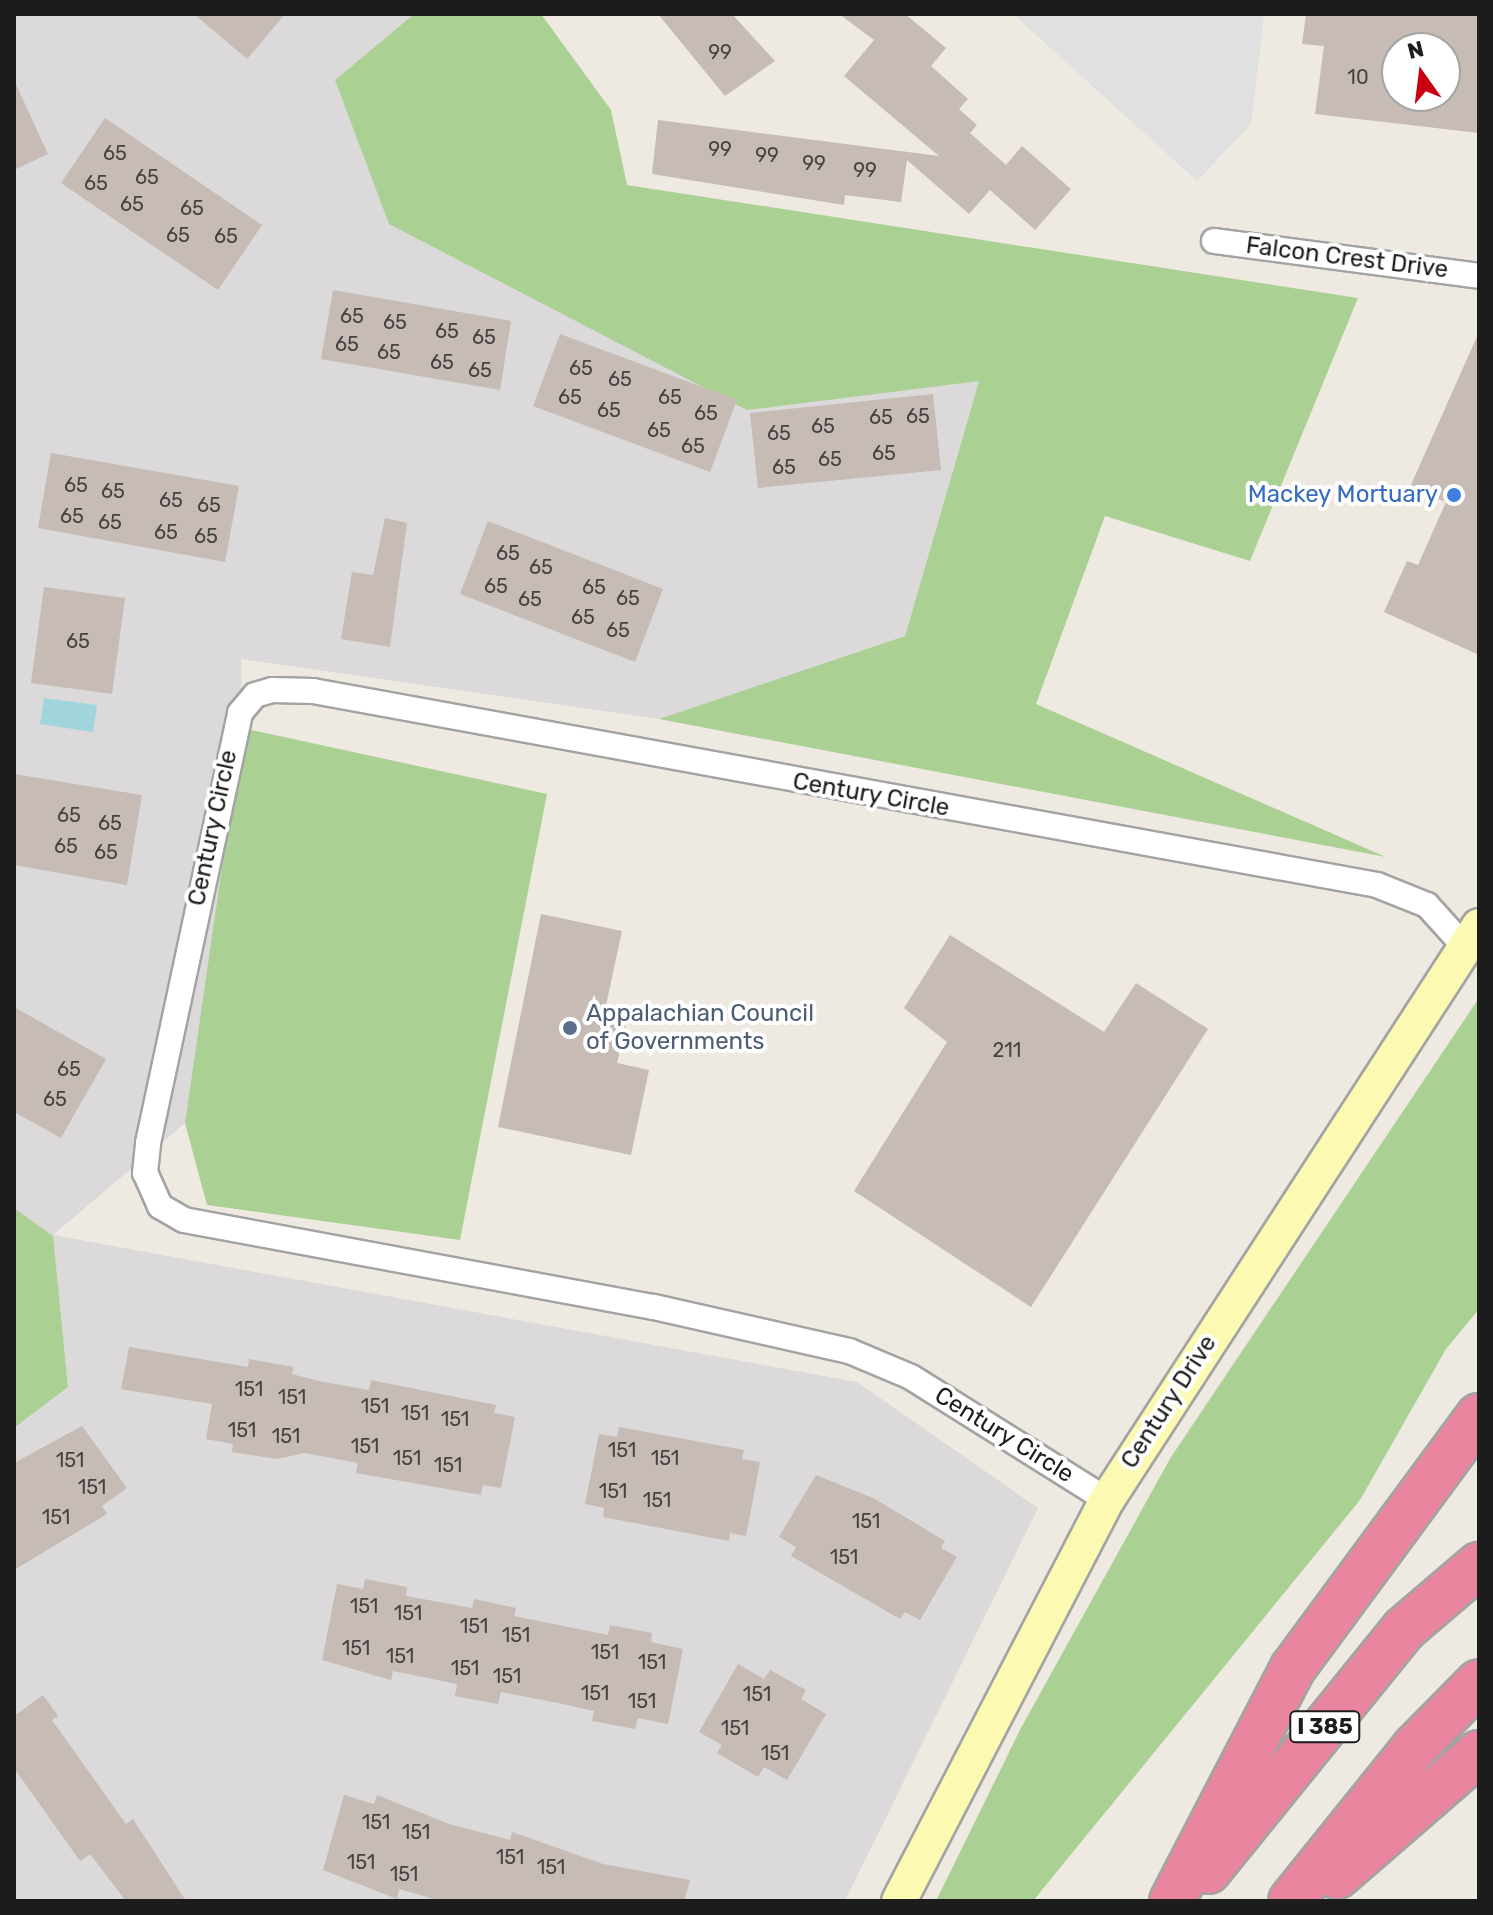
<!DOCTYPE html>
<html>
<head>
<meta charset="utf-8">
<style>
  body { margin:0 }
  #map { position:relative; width:1493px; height:1915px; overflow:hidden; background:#eee9e1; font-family:Rubik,sans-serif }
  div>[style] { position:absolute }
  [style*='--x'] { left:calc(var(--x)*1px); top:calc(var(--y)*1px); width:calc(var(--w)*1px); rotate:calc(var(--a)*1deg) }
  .residential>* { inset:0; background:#dbd9d9 }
  .forest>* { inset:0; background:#aad094 }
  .parking>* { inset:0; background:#e0e0e0 }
  .water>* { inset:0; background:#a0d5de }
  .building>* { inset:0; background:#c6bbb5 }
  .roads { filter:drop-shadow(2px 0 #a3a3a3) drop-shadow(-2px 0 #a3a3a3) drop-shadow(0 2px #a3a3a3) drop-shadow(0 -2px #a3a3a3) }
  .street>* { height:24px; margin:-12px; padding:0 12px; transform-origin:12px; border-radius:12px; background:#fff }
  .secondary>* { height:34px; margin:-17px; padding:0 17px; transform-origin:17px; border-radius:17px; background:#fcfab2 }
  .highway>* { height:44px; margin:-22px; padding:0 22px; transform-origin:22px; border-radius:22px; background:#ea85a0 }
  .dots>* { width:22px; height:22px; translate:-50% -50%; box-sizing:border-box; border:4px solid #fff; border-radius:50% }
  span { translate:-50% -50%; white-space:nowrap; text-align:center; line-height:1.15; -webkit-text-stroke:8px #fff; paint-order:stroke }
  .number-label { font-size:20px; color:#464442 }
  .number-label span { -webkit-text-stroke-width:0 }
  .shield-label span { padding:2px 6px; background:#fff; border:2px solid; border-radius:6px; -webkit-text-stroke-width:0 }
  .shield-label { font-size:22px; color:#1c1c1c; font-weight:700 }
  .street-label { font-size:24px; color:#1c1c1c }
  .shop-label { font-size:24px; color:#366cbe }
  .right { translate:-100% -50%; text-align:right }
  .service-label { font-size:24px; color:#4e5e75 }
  .left { translate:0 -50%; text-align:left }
  .frame { position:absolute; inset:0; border:16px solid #1c1c1c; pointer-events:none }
  .north { position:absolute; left:1381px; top:32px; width:80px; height:80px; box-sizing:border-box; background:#fff; border:2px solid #a4a4a4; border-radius:50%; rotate:346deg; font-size:22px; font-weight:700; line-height:32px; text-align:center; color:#1c1c1c }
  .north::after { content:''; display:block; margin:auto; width:28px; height:36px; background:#c9000f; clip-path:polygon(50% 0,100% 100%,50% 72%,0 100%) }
</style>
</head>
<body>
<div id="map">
  <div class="residential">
    <div style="clip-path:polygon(14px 14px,414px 14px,335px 80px,747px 410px,979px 380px,905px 636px,659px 719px,241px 659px,242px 728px,185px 1123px,53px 1235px,857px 1382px,1038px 1508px,845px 1901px,14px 1901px,14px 1428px,68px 1387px,53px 1236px,14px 1208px)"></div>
  </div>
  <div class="forest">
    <div style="clip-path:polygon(414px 14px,541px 14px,611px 110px,627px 185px,1358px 298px,1250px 561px,1105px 516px,1036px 704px,1386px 857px,659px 719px,905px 636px,979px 381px,747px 410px,389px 224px,335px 80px)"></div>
    <div style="clip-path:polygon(242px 728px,547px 794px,460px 1240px,207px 1205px,185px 1123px)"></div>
    <div style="clip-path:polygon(1479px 998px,1479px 1309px,1446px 1349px,1360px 1500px,1033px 1901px,936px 1901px,1021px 1728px,1171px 1457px)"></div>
    <div style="clip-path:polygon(14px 1208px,53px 1236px,68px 1387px,14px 1428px)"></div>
  </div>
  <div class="parking">
    <div style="clip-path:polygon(1013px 14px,1264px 14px,1251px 124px,1197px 181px)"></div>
  </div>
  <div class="water">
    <div style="clip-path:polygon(44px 698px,97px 705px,93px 732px,40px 724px)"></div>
  </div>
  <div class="building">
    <div style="clip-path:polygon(194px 14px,285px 14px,247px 59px)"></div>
    <div style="clip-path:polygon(658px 14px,732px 14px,775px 61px,725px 96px)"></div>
    <div style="clip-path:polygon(839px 14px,905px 14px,946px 48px,931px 66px,968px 99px,959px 109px,977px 125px,970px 133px,1006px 165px,1022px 146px,1071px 189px,1035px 230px,990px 190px,969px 214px,907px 160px,901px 202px,845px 195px,844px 205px,652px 174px,658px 120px,939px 156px,844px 76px,874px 40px)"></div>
    <div style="clip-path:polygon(evenodd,1306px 14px,1479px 14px,1479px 133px,1315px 114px,1324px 46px,1302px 44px,1306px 14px,1397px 48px,1445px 48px,1445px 96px,1397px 96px,1397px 48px)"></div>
    <div style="clip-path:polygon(14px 80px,48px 154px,14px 170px)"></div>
    <div style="clip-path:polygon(105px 118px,262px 225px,218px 290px,61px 183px)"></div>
    <div style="clip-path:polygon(333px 290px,511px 321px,500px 390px,321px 359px)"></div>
    <div style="clip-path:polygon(1479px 332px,1479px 655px,1384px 612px,1407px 561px,1418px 565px,1446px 502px,1410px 487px)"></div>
    <div style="clip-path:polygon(560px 334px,737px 400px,710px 472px,533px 406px)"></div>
    <div style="clip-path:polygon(933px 394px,941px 470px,758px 488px,750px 413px)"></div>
    <div style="clip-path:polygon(51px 453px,239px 486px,225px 562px,38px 528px)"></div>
    <div style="clip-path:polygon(385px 518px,407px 523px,390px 647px,341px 639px,352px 572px,373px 575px)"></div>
    <div style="clip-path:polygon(488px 521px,663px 589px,635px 662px,460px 594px)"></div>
    <div style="clip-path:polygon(44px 587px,125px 598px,112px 694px,31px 683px)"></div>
    <div style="clip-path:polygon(14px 774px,142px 795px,127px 885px,14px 865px)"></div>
    <div style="clip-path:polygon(541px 914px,622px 931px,606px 1005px,629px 1010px,617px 1063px,649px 1070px,631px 1155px,498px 1127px)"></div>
    <div style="clip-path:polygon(950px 935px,1104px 1032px,1136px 983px,1208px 1029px,1031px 1307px,854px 1191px,947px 1042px,904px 1008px)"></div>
    <div style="clip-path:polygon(14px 1007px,106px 1059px,61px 1138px,14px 1112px)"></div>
    <div style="clip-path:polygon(129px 1347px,248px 1367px,249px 1359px,294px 1367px,292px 1374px,318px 1381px,369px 1390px,371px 1380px,496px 1405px,494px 1413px,515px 1417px,501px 1488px,483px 1485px,481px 1495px,356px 1473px,358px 1463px,305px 1453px,277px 1459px,232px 1452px,233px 1444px,206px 1439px,212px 1404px,121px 1389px)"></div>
    <div style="clip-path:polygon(82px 1426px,127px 1488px,102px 1506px,107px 1514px,14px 1570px,14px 1463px)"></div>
    <div style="clip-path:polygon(619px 1427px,744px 1450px,742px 1459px,760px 1462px,746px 1536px,730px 1533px,729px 1541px,603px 1517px,604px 1508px,585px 1504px,599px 1434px,617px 1437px)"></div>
    <div style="clip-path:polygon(816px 1475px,875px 1499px,945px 1541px,941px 1548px,957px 1557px,920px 1620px,905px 1612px,900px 1619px,791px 1556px,796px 1547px,779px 1537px)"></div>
    <div style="clip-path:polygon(365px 1579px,407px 1587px,406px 1596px,472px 1608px,474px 1599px,516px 1608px,514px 1616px,608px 1635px,610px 1625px,652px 1633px,651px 1642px,683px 1649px,668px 1724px,638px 1718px,635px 1729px,592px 1721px,594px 1711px,563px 1704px,501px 1692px,498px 1704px,455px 1696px,457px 1684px,393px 1671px,391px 1680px,322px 1660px,337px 1584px,363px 1589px)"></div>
    <div style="clip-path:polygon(738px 1664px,764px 1679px,770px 1670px,806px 1690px,801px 1699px,826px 1714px,787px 1780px,764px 1767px,758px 1777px,717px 1753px,722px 1745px,699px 1732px)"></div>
    <div style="clip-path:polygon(43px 1695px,58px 1716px,52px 1720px,126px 1824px,133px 1819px,186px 1901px,126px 1901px,90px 1854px,80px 1861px,14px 1768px,14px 1716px)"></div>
    <div style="clip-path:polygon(344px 1795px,374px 1804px,377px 1795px,449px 1824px,510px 1840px,512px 1832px,603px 1864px,690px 1880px,684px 1901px,441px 1901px,399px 1889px,397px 1899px,323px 1870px)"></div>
  </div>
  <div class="roads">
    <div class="street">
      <div style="--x:1214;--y:241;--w:267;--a:7.5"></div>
      <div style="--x:1107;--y:1500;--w:231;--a:-147.9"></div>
      <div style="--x:911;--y:1377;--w:67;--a:-157.2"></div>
      <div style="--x:849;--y:1351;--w:201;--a:-167.3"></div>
      <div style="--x:653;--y:1307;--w:477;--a:-169.5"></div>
      <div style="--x:184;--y:1220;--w:28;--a:-150"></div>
      <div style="--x:160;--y:1206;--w:36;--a:-114"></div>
      <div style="--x:145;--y:1173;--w:30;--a:-84"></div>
      <div style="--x:148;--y:1143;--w:440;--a:-77.9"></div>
      <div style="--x:240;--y:713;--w:23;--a:-50"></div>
      <div style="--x:255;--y:695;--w:18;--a:-16"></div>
      <div style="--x:272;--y:690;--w:41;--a:1.4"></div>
      <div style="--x:313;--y:691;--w:1082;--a:10.33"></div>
      <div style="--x:1377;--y:885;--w:54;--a:21.8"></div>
      <div style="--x:1427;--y:905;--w:57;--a:47.9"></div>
    </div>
    <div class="secondary">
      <div style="--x:899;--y:1901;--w:452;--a:-62.6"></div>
      <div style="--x:1107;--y:1500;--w:684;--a:-57.05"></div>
    </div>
    <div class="highway">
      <div style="--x:1208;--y:1871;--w:311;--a:-51"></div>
      <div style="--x:1404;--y:1629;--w:99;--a:-40.5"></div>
      <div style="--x:1337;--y:1876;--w:188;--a:-40.9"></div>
      <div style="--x:1172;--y:1901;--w:263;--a:-62.6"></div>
      <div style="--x:1293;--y:1668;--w:313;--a:-53.6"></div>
      <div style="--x:1291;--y:1901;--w:198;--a:-51.2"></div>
      <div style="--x:1415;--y:1747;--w:91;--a:-45.4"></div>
    </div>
  </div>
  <div class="dots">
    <div style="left:1454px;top:495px;background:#3f7fe0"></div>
    <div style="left:570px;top:1028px;background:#5c6f8a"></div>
  </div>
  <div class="number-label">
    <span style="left:720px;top:52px">99</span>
    <span style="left:1358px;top:77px">10</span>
    <span style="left:720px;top:149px">99</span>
    <span style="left:115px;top:153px">65</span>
    <span style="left:767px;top:155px">99</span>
    <span style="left:814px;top:163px">99</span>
    <span style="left:865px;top:170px">99</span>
    <span style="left:147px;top:177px">65</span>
    <span style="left:96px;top:183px">65</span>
    <span style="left:132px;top:204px">65</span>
    <span style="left:192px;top:208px">65</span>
    <span style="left:178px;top:235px">65</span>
    <span style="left:226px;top:236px">65</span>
    <span style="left:352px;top:316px">65</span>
    <span style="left:395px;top:322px">65</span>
    <span style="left:447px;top:331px">65</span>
    <span style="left:484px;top:337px">65</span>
    <span style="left:347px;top:344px">65</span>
    <span style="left:389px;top:352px">65</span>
    <span style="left:442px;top:362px">65</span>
    <span style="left:581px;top:368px">65</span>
    <span style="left:480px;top:370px">65</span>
    <span style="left:620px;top:379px">65</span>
    <span style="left:570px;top:397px">65</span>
    <span style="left:670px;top:397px">65</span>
    <span style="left:609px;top:410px">65</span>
    <span style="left:706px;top:413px">65</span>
    <span style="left:918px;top:416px">65</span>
    <span style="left:881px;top:417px">65</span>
    <span style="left:823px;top:426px">65</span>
    <span style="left:659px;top:430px">65</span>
    <span style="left:779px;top:433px">65</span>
    <span style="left:693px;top:446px">65</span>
    <span style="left:884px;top:453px">65</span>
    <span style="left:830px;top:459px">65</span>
    <span style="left:784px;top:467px">65</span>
    <span style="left:76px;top:485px">65</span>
    <span style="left:113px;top:491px">65</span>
    <span style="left:171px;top:500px">65</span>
    <span style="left:209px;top:505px">65</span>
    <span style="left:72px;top:516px">65</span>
    <span style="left:110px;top:522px">65</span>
    <span style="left:166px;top:532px">65</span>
    <span style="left:206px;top:536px">65</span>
    <span style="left:508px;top:553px">65</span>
    <span style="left:541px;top:567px">65</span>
    <span style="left:496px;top:586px">65</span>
    <span style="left:594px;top:587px">65</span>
    <span style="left:628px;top:598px">65</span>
    <span style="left:530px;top:599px">65</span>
    <span style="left:583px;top:617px">65</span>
    <span style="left:618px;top:630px">65</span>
    <span style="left:78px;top:641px">65</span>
    <span style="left:69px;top:815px">65</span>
    <span style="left:110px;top:823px">65</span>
    <span style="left:66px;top:846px">65</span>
    <span style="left:106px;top:852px">65</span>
    <span style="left:1007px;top:1050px">211</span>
    <span style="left:69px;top:1069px">65</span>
    <span style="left:55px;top:1099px">65</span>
    <span style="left:249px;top:1389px">151</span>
    <span style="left:292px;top:1397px">151</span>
    <span style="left:375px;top:1406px">151</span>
    <span style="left:415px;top:1413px">151</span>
    <span style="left:455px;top:1419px">151</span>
    <span style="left:242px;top:1430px">151</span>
    <span style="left:286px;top:1436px">151</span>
    <span style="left:365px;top:1446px">151</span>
    <span style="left:622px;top:1450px">151</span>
    <span style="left:407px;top:1458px">151</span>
    <span style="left:665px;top:1458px">151</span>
    <span style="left:70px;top:1460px">151</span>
    <span style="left:448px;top:1465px">151</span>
    <span style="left:92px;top:1487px">151</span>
    <span style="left:613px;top:1491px">151</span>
    <span style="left:657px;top:1500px">151</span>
    <span style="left:56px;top:1517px">151</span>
    <span style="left:866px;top:1521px">151</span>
    <span style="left:844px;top:1557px">151</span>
    <span style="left:364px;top:1606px">151</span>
    <span style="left:408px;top:1613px">151</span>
    <span style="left:474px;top:1626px">151</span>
    <span style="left:516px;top:1635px">151</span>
    <span style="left:356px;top:1648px">151</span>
    <span style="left:605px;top:1652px">151</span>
    <span style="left:400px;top:1656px">151</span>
    <span style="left:652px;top:1662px">151</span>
    <span style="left:465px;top:1668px">151</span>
    <span style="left:507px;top:1676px">151</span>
    <span style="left:595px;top:1693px">151</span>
    <span style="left:757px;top:1694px">151</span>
    <span style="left:642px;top:1701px">151</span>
    <span style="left:735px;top:1728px">151</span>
    <span style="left:775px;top:1753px">151</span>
    <span style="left:376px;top:1822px">151</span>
    <span style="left:416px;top:1832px">151</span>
    <span style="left:510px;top:1857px">151</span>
    <span style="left:361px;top:1862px">151</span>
    <span style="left:551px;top:1867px">151</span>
    <span style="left:404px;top:1874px">151</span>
  </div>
  <div class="shield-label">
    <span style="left:1325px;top:1727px">I 385</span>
  </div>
  <div class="street-label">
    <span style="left:1347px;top:258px;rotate:7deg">Falcon Crest Drive</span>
    <span style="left:871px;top:795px;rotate:10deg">Century Circle</span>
    <span style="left:213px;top:828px;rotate:-78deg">Century Circle</span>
    <span style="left:1169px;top:1402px;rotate:-57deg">Century Drive</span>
    <span style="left:1004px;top:1435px;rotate:32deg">Century Circle</span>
  </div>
  <div class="shop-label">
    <span class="right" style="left:1438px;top:495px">Mackey Mortuary</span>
  </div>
  <div class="service-label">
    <span class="left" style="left:586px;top:1028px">Appalachian Council<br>of Governments</span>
  </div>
  <div class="frame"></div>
  <div class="north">N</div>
</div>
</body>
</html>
